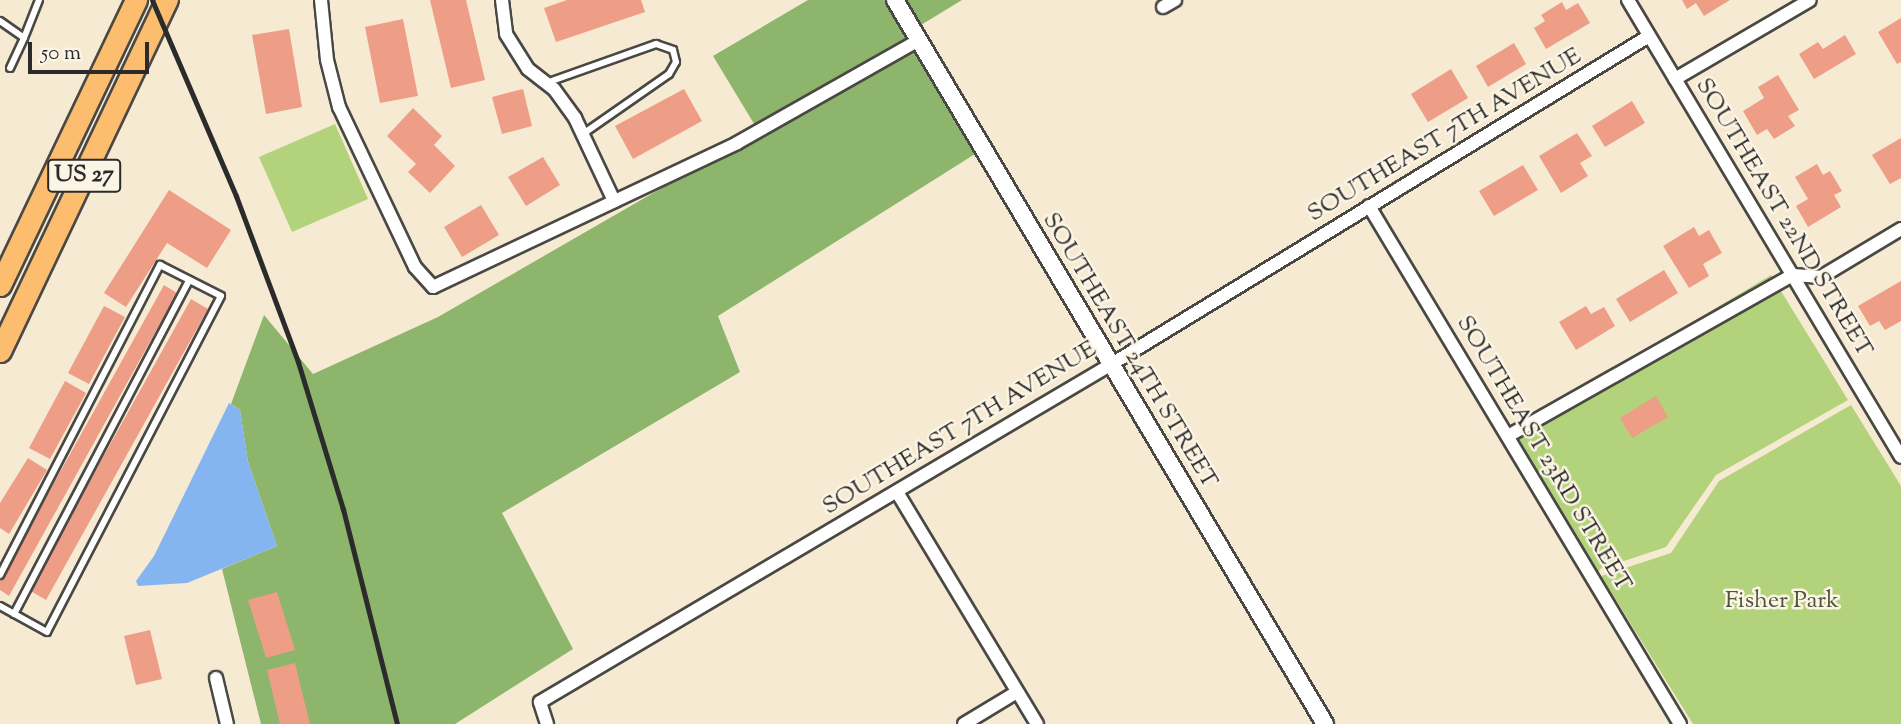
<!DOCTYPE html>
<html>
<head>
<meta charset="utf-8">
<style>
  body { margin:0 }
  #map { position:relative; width:1901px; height:724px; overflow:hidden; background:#f6ead2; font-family:"Sorts Mill Goudy",serif }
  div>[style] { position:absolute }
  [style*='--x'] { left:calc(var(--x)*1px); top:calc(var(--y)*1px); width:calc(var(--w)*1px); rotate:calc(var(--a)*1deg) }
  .green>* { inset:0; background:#b2d37b }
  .forest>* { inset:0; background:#8db56b }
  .water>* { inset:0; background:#84b5f0 }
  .building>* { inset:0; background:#ee9d87 }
  .roads { filter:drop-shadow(2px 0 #494844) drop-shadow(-2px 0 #494844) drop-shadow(0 2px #494844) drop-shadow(0 -2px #494844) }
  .service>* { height:6px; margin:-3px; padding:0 3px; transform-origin:3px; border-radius:3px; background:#fff }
  .minor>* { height:12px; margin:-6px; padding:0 6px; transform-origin:6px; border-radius:6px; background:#fff }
  .tertiary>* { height:16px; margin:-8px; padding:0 8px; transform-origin:8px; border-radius:8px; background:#fff }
  .trunk>* { height:21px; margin:-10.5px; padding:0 10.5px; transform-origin:10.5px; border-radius:10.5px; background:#fcbd6f }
  .rail>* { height:5px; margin:-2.5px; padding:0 2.5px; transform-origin:2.5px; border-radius:2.5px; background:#2b2b2b }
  span { translate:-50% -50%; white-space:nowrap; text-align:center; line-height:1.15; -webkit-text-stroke:5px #fcf5e5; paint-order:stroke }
  .shield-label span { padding:2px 5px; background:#fcf5e5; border:2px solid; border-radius:5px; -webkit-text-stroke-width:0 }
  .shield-label { font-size:23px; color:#2b2b2b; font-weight:700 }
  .street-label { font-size:24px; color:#2b2b2b }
  .park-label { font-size:24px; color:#4d553f }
  .scale { position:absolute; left:28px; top:42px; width:121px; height:32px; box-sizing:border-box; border:4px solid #2b2b2b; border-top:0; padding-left:9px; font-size:21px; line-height:24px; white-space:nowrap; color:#2b2b2b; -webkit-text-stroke:5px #fcf5e5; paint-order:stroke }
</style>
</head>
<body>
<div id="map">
  <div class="green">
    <div style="clip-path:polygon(335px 124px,368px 199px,292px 232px,259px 157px)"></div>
    <div style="clip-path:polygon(1771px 275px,1848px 400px,1716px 475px,1666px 547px,1600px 569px,1595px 580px,1507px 433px)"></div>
    <div style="clip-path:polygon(1851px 405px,1901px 486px,1901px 724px,1693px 724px,1601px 576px,1671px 553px,1719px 481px)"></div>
  </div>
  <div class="forest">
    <div style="clip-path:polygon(808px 0,884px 0,975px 154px,718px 316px,740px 372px,502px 513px,573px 649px,455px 724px,261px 724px,222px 569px,277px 546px,248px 462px,240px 410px,231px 404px,264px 315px,313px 374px,438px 317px,759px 132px,713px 56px)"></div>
    <div style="clip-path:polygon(906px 0,962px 0,921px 25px)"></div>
  </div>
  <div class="water">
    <div style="clip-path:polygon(229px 403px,240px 410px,248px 462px,277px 546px,187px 583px,138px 586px,136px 581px,154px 556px)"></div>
  </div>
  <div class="building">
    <div style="clip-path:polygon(430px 0,466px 0,485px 80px,451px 88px)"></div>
    <div style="clip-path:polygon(567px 0,641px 0,645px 12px,556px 42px,544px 8px)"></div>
    <div style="clip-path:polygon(1682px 0,1730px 0,1704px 16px,1696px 3px,1687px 9px)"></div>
    <div style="clip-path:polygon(1562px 2px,1566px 10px,1578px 3px,1590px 23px,1546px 49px,1534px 28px,1545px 21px,1541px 15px)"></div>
    <div style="clip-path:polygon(1901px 18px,1901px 62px,1897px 64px,1878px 32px)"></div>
    <div style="clip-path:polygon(403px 19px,418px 96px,380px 103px,365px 27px)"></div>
    <div style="clip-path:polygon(289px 29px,302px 107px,266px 114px,252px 35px)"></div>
    <div style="clip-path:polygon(1845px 35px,1856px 54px,1814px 79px,1799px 54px,1818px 42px,1823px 49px)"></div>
    <div style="clip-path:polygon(1514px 43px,1526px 64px,1488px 87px,1476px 66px)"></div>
    <div style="clip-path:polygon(1451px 69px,1468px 98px,1428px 122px,1411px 94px)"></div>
    <div style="clip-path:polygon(1778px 75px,1799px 110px,1788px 116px,1795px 126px,1774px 139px,1767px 129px,1757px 135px,1743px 111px,1764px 98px,1758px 87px)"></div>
    <div style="clip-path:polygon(523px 89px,532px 126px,502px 134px,492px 97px)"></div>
    <div style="clip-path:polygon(684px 89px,702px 121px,633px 159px,615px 126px)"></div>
    <div style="clip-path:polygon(1632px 101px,1645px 123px,1605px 147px,1592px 126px)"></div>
    <div style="clip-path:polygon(413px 108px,442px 136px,434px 145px,455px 166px,430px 193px,408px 172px,416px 164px,387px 136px)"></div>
    <div style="clip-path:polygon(1577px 133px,1592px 156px,1580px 163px,1588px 176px,1561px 193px,1539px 156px)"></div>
    <div style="clip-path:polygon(1901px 138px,1901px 178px,1890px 184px,1872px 155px)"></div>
    <div style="clip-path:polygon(543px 157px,560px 185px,526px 206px,508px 177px)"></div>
    <div style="clip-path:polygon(1817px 164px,1823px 175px,1830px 171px,1842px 191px,1834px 195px,1841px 207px,1808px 227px,1796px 206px,1808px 199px,1795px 177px)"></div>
    <div style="clip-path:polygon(1523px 165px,1538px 190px,1494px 216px,1479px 191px)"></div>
    <div style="clip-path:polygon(169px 190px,231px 230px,207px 268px,167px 243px,126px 307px,104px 293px)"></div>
    <div style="clip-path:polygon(481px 205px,499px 235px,462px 257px,444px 227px)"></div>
    <div style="clip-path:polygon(1694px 227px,1699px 236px,1709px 230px,1722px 253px,1703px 264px,1709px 276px,1689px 288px,1663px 246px)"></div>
    <div style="clip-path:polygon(1664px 270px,1678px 293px,1630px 322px,1616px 299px)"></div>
    <div style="clip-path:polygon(1901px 281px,1901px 321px,1885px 330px,1879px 321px,1870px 326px,1858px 306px)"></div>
    <div style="clip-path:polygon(164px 285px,177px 293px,9px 596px,0 590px,0 580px)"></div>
    <div style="clip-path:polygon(191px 299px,208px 309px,46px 600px,29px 590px)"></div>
    <div style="clip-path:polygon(104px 306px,125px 317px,89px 384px,68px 373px)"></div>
    <div style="clip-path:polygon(1586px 306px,1591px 314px,1604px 307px,1615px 326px,1576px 350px,1559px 322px)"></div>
    <div style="clip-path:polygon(65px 381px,86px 393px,50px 459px,29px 448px)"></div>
    <div style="clip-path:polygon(1656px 396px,1668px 417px,1632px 438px,1620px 418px)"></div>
    <div style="clip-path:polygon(28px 458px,47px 470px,9px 534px,0 528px,0 503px)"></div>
    <div style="clip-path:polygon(277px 592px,295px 650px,266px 658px,248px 600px)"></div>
    <div style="clip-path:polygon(150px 630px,162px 679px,136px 685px,124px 636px)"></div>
    <div style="clip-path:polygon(295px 663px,310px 724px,280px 724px,267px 670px)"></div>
  </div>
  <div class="roads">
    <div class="service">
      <div style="--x:0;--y:21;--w:29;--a:35"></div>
      <div style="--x:24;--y:38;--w:33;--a:115"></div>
      <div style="--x:24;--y:38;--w:41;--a:-68.5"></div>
      <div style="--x:546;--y:83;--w:117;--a:-19.5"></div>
      <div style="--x:656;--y:44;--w:18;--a:19"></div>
      <div style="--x:673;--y:50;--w:12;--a:76"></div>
      <div style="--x:676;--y:62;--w:14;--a:120"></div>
      <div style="--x:669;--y:74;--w:105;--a:145.1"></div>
      <div style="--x:0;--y:575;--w:349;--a:-62.7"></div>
      <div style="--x:160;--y:265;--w:68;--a:26.9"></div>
      <div style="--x:221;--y:296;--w:378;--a:117.4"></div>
      <div style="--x:47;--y:632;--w:54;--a:-151"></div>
      <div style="--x:14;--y:614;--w:377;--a:-62.3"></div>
    </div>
    <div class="minor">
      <div style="--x:321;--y:0;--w:60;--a:84.3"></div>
      <div style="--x:327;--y:60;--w:49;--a:75.7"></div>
      <div style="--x:339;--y:107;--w:177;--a:64.6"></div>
      <div style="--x:415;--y:267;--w:27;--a:48"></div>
      <div style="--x:433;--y:287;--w:336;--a:-25.3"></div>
      <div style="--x:737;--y:143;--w:209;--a:-29.5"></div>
      <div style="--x:502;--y:0;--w:34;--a:83"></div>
      <div style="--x:506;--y:34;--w:41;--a:57.8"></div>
      <div style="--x:528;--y:69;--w:33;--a:38"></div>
      <div style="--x:554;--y:89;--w:36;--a:54"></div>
      <div style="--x:575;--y:118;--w:92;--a:64.8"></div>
      <div style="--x:1628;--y:0;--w:532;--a:59.15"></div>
      <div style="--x:1163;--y:7;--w:14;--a:-30"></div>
      <div style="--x:1675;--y:79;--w:156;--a:-30.3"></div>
      <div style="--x:1369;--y:206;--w:604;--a:59.02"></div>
      <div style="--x:1508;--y:436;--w:327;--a:-29.5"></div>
      <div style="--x:1793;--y:275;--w:28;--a:4"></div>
      <div style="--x:1821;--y:277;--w:93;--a:-31"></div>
      <div style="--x:897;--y:492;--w:271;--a:58.9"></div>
      <div style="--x:216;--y:678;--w:47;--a:76.6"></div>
      <div style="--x:547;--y:724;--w:23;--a:-108"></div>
      <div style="--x:540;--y:702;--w:662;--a:-30.59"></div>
      <div style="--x:1110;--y:365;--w:631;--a:-31.4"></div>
      <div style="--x:964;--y:724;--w:62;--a:-31.1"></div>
    </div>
    <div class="tertiary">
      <div style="--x:895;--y:0;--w:842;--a:59.29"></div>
    </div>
    <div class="trunk">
      <div style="--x:0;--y:285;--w:316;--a:-64.5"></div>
      <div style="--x:0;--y:351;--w:389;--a:-64.6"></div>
    </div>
  </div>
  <div class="rail">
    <div style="--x:152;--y:0;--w:213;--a:66.8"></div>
    <div style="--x:236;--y:196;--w:177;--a:69.5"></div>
    <div style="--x:298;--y:362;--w:154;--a:73"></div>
    <div style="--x:343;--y:509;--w:222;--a:75.9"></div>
  </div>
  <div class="shield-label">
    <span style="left:84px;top:176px">US 27</span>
  </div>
  <div class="street-label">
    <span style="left:1445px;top:136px;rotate:-31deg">SOUTHEAST 7TH AVENUE</span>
    <span style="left:1783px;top:218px;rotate:59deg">SOUTHEAST 22ND STREET</span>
    <span style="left:1129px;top:351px;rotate:59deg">SOUTHEAST 24TH STREET</span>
    <span style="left:960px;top:429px;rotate:-31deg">SOUTHEAST 7TH AVENUE</span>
    <span style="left:1543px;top:454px;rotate:59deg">SOUTHEAST 23RD STREET</span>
  </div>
  <div class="park-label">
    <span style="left:1782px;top:602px">Fisher Park</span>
  </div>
  <div class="scale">50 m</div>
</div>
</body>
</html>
